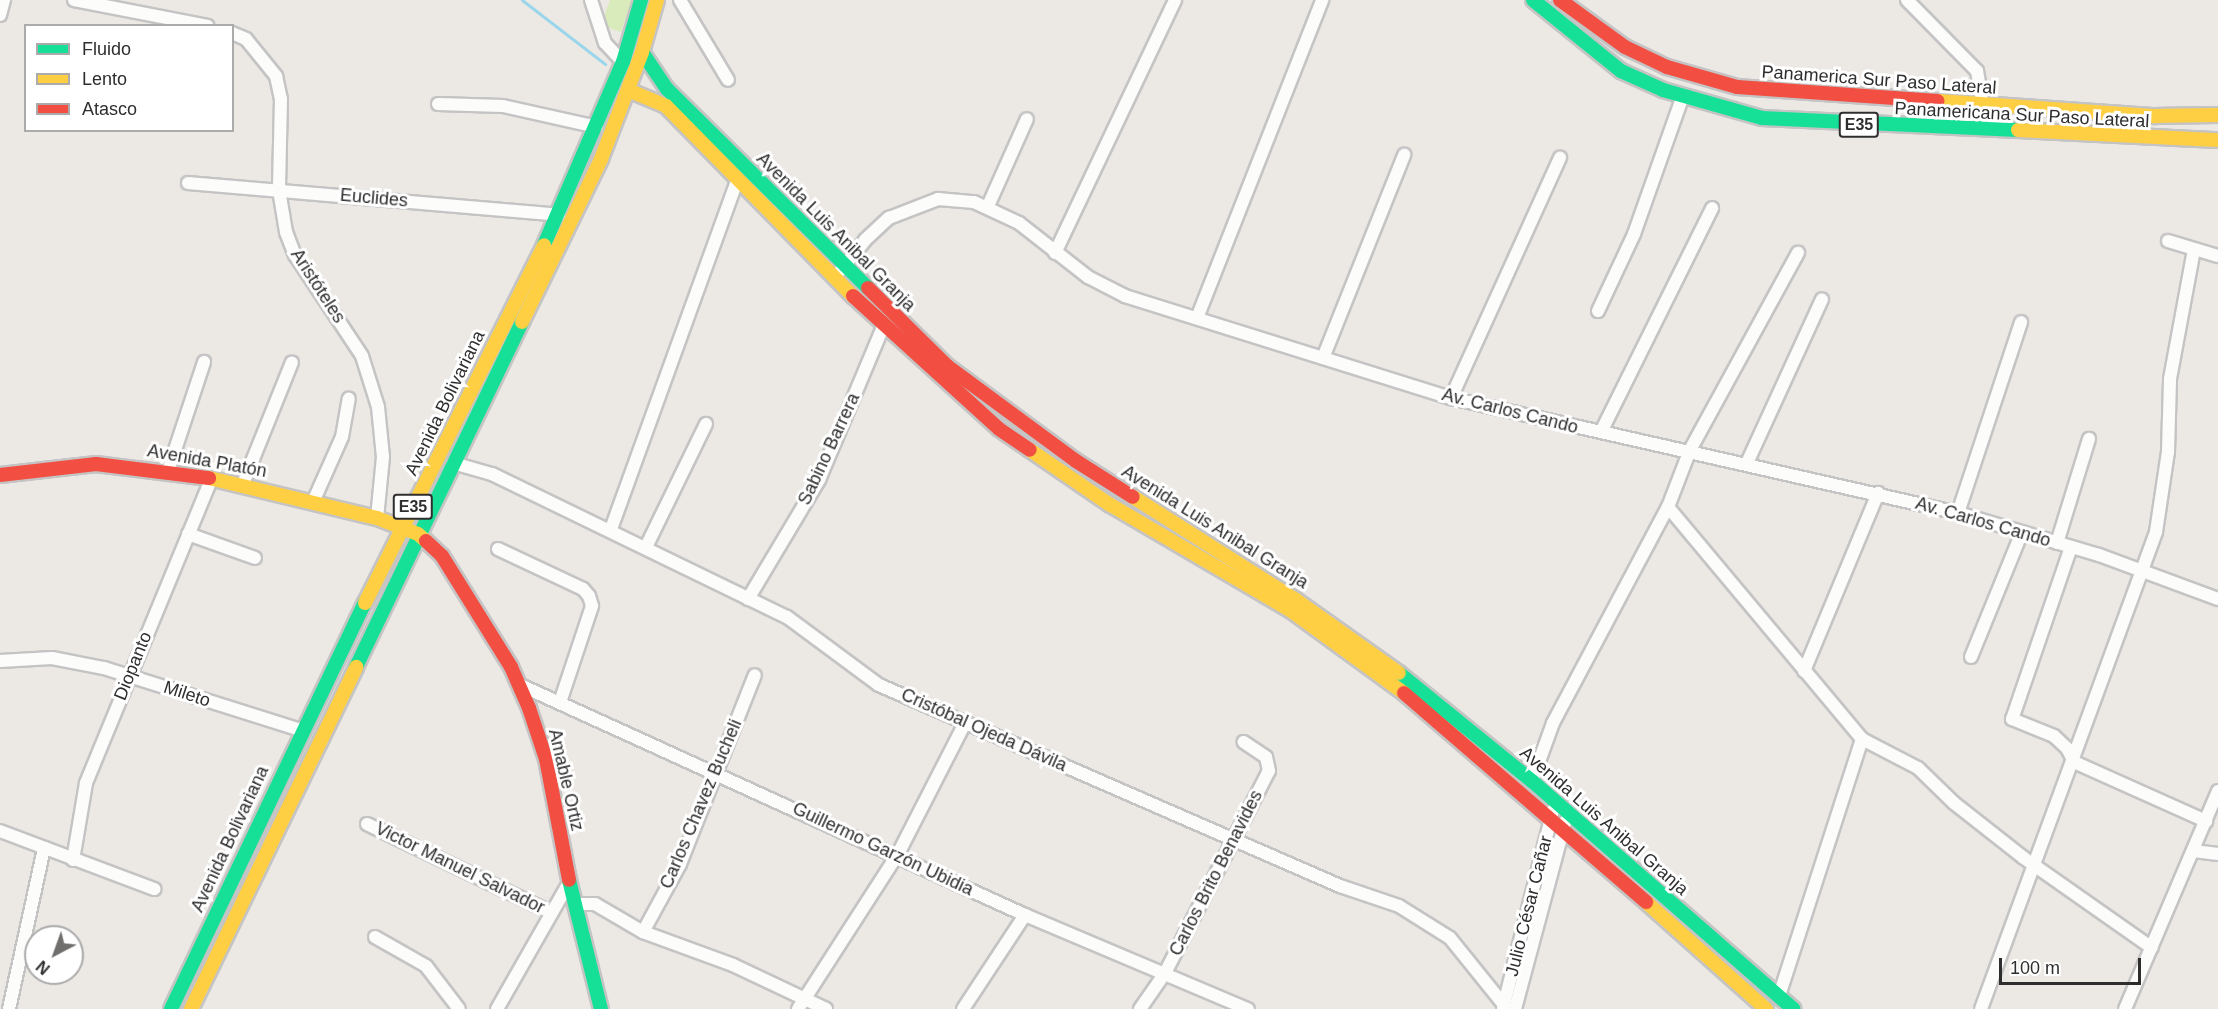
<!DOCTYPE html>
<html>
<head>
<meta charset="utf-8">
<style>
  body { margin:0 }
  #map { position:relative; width:2218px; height:1009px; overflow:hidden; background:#ece8e4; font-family:Helvetica,sans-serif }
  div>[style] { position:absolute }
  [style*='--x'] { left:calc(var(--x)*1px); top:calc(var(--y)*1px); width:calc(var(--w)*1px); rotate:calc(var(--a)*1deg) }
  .pitch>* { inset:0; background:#d9eabb }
  .stream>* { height:3px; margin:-1.5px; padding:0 1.5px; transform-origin:1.5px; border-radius:1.5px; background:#99d6ec }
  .roads { filter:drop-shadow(2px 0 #c5c4c5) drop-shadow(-2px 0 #c5c4c5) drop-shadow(0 2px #c5c4c5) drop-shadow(0 -2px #c5c4c5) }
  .street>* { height:12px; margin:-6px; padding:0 6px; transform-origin:6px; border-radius:6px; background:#fcfcfb }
  .fast>* { height:14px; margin:-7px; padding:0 7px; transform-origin:7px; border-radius:7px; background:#16e098 }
  .slow>* { height:14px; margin:-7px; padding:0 7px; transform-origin:7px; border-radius:7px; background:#ffcf43 }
  .jam>* { height:14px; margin:-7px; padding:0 7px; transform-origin:7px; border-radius:7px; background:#f24e42 }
  span { translate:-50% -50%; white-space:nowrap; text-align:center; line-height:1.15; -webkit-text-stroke:6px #fff; paint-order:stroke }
  .shield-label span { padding:2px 4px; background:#fff; border:2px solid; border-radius:4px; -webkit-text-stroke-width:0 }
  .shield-label { font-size:16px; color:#2e2e2e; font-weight:700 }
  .street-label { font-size:18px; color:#2e2e2e }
  .legend { position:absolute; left:24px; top:24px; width:210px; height:108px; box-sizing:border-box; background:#fff; border:2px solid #ababab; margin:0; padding:8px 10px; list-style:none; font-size:18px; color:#2e2e2e }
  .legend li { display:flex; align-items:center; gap:12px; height:30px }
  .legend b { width:30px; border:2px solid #ababab }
  .north { position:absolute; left:24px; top:925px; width:60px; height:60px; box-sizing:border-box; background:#fff; border:2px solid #ababab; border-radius:50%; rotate:221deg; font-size:16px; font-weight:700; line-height:24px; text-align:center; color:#2e2e2e }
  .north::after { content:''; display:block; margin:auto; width:21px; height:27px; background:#706f6e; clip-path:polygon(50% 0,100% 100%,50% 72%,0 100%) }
  .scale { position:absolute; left:1999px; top:958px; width:142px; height:27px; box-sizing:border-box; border:3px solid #2e2e2e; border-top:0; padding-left:8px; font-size:18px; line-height:21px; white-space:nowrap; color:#2e2e2e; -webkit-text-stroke:4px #fff; paint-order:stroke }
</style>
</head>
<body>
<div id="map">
  <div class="pitch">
    <div style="clip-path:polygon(610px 0,632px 0,621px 32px,601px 25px)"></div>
  </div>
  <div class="stream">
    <div style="--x:522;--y:0;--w:105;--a:37.6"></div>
  </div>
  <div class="roads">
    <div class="street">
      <div style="--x:74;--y:0;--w:136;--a:11"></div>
      <div style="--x:591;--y:0;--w:45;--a:72"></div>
      <div style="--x:605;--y:43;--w:26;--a:47"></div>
      <div style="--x:680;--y:0;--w:93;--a:59"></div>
      <div style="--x:1907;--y:0;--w:100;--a:45.4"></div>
      <div style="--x:1977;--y:71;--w:36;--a:80"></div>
      <div style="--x:0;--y:15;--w:16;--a:-75"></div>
      <div style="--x:232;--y:33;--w:15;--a:23"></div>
      <div style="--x:246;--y:39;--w:48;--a:51"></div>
      <div style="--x:276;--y:76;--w:24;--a:78"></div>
      <div style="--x:281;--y:99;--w:91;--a:91.3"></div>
      <div style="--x:279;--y:190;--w:43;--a:80.5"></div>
      <div style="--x:286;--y:232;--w:25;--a:69"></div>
      <div style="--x:295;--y:255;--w:121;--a:56.4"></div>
      <div style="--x:362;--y:356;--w:53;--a:72.6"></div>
      <div style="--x:378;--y:407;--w:50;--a:84.3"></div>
      <div style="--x:383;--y:457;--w:61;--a:95.6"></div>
      <div style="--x:438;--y:104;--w:65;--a:1.8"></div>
      <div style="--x:503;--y:106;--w:96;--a:12.6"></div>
      <div style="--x:188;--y:183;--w:372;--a:4.9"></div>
      <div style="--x:988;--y:206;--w:95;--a:-65.9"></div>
      <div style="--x:2168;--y:241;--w:52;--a:16.7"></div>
      <div style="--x:1055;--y:253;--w:280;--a:-64.6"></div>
      <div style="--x:841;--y:270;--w:38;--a:-51"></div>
      <div style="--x:865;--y:240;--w:33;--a:-43"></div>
      <div style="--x:889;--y:218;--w:53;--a:-21.2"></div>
      <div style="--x:938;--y:199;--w:36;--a:5"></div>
      <div style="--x:974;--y:202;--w:50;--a:25"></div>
      <div style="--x:1019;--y:223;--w:88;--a:38"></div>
      <div style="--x:1088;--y:277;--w:42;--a:27.2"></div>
      <div style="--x:1125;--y:296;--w:342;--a:17.4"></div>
      <div style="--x:1451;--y:398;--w:520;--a:12.78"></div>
      <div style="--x:1958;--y:513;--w:147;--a:16.6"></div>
      <div style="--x:2099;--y:555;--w:127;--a:20.3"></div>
      <div style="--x:1598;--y:311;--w:85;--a:-64.9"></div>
      <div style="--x:1634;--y:234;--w:146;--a:-70.5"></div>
      <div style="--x:1197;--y:318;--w:342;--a:-68.5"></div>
      <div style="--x:1323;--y:358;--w:219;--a:-68.2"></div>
      <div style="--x:1451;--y:398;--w:264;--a:-65.6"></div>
      <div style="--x:1601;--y:432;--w:250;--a:-63.6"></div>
      <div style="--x:453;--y:463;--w:41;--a:15.8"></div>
      <div style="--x:492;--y:474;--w:328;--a:25.9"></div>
      <div style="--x:787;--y:617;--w:114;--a:36.5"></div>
      <div style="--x:879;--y:685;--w:503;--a:23.56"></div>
      <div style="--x:1340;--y:886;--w:62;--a:18.7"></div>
      <div style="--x:1399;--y:906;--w:60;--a:32.1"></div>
      <div style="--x:1450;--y:938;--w:86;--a:51.1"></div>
      <div style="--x:1747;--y:463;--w:180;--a:-65.4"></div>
      <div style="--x:168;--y:471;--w:115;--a:-71.7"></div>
      <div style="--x:243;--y:484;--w:131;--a:-68.1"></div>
      <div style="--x:313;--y:502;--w:71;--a:-66"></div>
      <div style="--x:342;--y:437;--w:39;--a:-80"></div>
      <div style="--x:1668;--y:507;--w:302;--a:50.1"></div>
      <div style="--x:1862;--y:739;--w:63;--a:27.4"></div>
      <div style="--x:1918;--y:768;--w:50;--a:44.2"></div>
      <div style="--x:1954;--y:803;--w:89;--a:38.2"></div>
      <div style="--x:2024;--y:858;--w:156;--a:35.1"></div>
      <div style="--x:1958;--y:513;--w:201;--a:-71.7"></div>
      <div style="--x:611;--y:529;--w:372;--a:-70.1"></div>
      <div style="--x:188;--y:534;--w:71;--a:19.7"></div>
      <div style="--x:2057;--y:543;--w:109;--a:-72.9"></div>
      <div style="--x:646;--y:547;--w:137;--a:-64"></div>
      <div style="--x:2071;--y:547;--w:182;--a:108.9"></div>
      <div style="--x:2012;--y:719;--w:45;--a:22"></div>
      <div style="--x:2054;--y:736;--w:18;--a:43"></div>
      <div style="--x:2067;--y:748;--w:16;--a:63"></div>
      <div style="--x:2074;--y:762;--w:145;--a:24.1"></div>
      <div style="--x:498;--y:549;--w:94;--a:25.2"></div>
      <div style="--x:583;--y:589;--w:9;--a:49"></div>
      <div style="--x:589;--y:596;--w:10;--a:73"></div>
      <div style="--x:592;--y:606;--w:101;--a:108.4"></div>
      <div style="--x:748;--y:599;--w:139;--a:-59.2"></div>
      <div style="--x:819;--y:480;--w:166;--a:-67.3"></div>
      <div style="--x:1971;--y:657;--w:135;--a:-67.8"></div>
      <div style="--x:0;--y:661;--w:52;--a:-3.3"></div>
      <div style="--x:52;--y:658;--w:53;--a:10.9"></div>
      <div style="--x:104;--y:668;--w:207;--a:17.5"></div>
      <div style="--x:1804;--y:671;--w:193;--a:-67.4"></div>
      <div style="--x:520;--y:685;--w:555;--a:24.49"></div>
      <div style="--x:1025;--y:915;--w:242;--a:22.9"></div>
      <div style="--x:1532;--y:781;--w:62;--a:-70.1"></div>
      <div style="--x:1553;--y:723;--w:245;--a:-62"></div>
      <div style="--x:1668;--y:507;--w:61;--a:-68.9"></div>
      <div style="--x:1690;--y:450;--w:225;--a:-61.3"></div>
      <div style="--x:367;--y:824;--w:205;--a:25.7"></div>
      <div style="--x:0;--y:831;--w:165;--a:20.6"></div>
      <div style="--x:2194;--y:851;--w:24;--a:7"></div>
      <div style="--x:73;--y:860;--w:78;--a:-80.4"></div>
      <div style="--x:86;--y:783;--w:330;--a:-67.6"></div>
      <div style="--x:574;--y:904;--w:21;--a:0"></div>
      <div style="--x:595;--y:904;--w:56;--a:30.3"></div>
      <div style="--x:643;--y:932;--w:96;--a:20.1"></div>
      <div style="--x:733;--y:965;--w:103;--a:25.3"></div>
      <div style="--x:643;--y:932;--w:77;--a:-61.4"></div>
      <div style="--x:680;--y:864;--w:203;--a:-68.4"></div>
      <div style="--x:375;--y:937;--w:59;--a:29.6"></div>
      <div style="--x:426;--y:966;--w:54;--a:52.5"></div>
      <div style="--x:1779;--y:996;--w:270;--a:-72.1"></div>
      <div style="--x:1503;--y:1008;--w:204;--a:-75.8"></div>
      <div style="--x:9;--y:1009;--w:165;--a:-77.7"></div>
      <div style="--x:497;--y:1009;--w:145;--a:-60.3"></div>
      <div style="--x:798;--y:1009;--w:184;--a:-57.2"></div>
      <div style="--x:898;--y:854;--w:149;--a:-62.9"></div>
      <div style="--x:963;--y:1009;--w:113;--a:-56.6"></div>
      <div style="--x:1140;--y:1009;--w:44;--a:-55.2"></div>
      <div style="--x:1165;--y:973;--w:227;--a:-62.8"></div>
      <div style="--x:1269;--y:771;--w:14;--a:-102"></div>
      <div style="--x:1266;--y:757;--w:27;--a:-146"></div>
      <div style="--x:1515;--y:1009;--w:194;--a:-75"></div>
      <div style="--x:1981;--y:1009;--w:508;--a:-69.85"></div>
      <div style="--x:2156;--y:532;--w:81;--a:-81.5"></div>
      <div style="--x:2168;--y:452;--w:73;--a:-88.4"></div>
      <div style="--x:2170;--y:379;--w:132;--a:-79.5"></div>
      <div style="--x:2125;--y:1009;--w:237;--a:-66.9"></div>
    </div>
    <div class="fast">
      <div style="--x:1533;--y:0;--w:113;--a:38.9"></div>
      <div style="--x:1621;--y:71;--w:46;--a:24.3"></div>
      <div style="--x:1663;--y:90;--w:103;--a:15.8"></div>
      <div style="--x:1762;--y:118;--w:256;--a:2.7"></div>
      <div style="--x:642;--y:52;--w:45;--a:56"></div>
      <div style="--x:667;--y:89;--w:283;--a:44.7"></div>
      <div style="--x:544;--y:245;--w:199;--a:-66.7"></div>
      <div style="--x:623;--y:62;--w:65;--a:-73.8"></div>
      <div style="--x:356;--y:667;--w:383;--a:-64.3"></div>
      <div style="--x:1399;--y:673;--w:171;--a:39.1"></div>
      <div style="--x:1532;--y:781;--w:347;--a:41.1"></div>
      <div style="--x:569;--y:880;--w:133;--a:76.1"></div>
      <div style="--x:171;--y:1009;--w:450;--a:-64.5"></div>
    </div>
    <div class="slow">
      <div style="--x:628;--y:90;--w:41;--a:22.8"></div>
      <div style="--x:666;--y:106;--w:267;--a:45.5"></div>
      <div style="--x:1938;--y:101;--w:218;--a:4"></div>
      <div style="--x:2155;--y:116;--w:63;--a:-0.9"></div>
      <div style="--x:2018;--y:130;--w:200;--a:2.9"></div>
      <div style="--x:522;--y:322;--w:181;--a:-64.1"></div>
      <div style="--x:601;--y:159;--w:115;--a:-69"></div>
      <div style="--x:642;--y:52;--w:54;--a:-73.9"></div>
      <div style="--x:1030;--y:450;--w:96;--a:34.4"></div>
      <div style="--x:1109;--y:504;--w:210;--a:30.4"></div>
      <div style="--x:1290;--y:610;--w:141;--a:36.1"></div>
      <div style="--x:209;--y:478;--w:173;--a:13.4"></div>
      <div style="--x:377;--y:518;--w:44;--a:21.3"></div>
      <div style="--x:418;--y:534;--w:11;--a:41"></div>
      <div style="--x:1133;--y:497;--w:193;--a:32.3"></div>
      <div style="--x:1296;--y:600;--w:126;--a:35.3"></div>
      <div style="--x:365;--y:603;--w:400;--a:-63.4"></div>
      <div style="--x:1646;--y:902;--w:161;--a:41.7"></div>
      <div style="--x:191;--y:1009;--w:380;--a:-64.2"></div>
    </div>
    <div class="jam">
      <div style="--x:1560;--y:0;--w:80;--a:35.9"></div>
      <div style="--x:1625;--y:47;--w:47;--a:25.5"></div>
      <div style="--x:1667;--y:67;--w:73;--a:15.9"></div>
      <div style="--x:1737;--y:87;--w:201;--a:4"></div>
      <div style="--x:868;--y:288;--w:111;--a:44.6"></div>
      <div style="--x:947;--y:366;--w:160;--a:36.4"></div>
      <div style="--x:1076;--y:461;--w:67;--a:32.3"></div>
      <div style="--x:853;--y:296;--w:197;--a:42.3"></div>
      <div style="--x:999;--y:429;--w:37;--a:34"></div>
      <div style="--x:0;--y:475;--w:97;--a:-6.5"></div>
      <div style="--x:96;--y:464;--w:114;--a:7.1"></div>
      <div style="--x:426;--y:541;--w:22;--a:43"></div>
      <div style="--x:442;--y:556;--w:131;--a:58.1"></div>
      <div style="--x:511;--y:667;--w:45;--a:66.3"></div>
      <div style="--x:529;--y:708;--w:54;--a:71.6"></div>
      <div style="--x:546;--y:759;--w:123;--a:79.2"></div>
      <div style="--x:1404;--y:693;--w:320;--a:40.8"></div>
    </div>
  </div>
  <div class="shield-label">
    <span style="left:1859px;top:125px">E35</span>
    <span style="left:413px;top:507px">E35</span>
  </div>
  <div class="street-label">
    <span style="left:1879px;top:80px;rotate:4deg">Panamerica Sur Paso Lateral</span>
    <span style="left:2022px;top:115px;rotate:3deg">Panamericana Sur Paso Lateral</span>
    <span style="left:374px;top:198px;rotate:5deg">Euclides</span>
    <span style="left:836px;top:232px;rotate:45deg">Avenida Luis Anibal Granja</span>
    <span style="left:318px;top:286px;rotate:57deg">Aristóteles</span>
    <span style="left:445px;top:403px;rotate:-64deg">Avenida Bolivariana</span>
    <span style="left:1510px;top:411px;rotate:14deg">Av. Carlos Cando</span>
    <span style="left:829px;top:449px;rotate:-65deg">Sabino Barrera</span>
    <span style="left:207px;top:461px;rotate:10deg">Avenida Platón</span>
    <span style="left:1983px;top:522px;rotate:16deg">Av. Carlos Cando</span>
    <span style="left:1215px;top:527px;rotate:32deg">Avenida Luis Anibal Granja</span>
    <span style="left:133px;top:666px;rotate:-68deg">Diopanto</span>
    <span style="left:187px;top:694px;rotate:18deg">Mileto</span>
    <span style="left:984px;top:730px;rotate:24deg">Cristóbal Ojeda Dávila</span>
    <span style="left:566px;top:780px;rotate:77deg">Amable Ortiz</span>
    <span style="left:701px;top:804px;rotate:-67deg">Carlos Chavez Bucheli</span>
    <span style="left:1604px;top:821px;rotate:41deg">Avenida Luis Anibal Granja</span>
    <span style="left:230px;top:839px;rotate:-65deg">Avenida Bolivariana</span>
    <span style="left:883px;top:849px;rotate:25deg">Guillermo Garzón Ubidia</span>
    <span style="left:460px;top:868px;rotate:26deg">Victor Manuel Salvador</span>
    <span style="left:1216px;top:873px;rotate:-63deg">Carlos Brito Benavides</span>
    <span style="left:1529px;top:906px;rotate:-76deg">Julio César Cañar</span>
  </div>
  <ul class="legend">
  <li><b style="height:8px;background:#16e098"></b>Fluido</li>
  <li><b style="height:8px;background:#ffcf43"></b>Lento</li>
  <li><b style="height:8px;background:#f24e42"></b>Atasco</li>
  </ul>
  <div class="north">N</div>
  <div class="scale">100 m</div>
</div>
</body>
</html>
